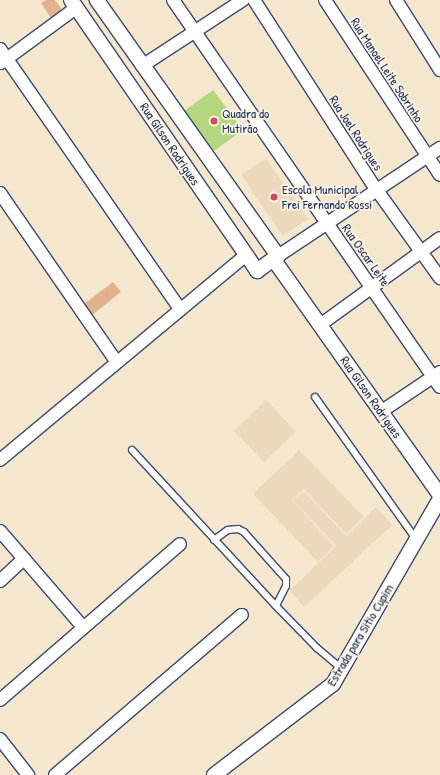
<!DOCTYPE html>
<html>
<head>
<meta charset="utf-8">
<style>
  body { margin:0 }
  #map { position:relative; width:440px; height:775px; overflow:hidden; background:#f5e7cd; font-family:"Patrick Hand",sans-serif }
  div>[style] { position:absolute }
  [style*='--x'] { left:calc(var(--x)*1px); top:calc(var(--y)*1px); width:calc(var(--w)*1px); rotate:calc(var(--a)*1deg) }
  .built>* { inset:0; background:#ecd8ba }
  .green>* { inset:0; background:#b4d67e }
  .building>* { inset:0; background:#e1b290 }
  .roads { filter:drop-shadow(1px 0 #3c4b6f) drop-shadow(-1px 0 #3c4b6f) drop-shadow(0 1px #3c4b6f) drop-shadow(0 -1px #3c4b6f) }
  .service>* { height:6px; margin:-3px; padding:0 3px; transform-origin:3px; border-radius:3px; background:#fff }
  .minor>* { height:12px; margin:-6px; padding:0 6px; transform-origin:6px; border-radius:6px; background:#fff }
  .tertiary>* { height:14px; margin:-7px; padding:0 7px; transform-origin:7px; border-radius:7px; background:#fff }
  .dots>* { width:11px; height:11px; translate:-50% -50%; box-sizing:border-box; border:2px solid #fcf5e5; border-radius:50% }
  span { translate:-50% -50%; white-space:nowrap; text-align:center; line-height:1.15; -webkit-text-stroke:3.5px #fcf5e5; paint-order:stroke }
  .street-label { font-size:13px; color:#1b2f5e }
  .poi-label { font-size:13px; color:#1b2f5e }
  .left { translate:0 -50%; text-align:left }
</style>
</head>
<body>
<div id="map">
  <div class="built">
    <div style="clip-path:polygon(266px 158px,308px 219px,283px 236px,241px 175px)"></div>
    <div style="clip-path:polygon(266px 400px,296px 432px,264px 462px,234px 431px)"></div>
    <div style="clip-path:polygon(299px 450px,364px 517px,346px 534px,304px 489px,292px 500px,334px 546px,318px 562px,253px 494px)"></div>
    <div style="clip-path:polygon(304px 491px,346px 536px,376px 507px,392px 525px,304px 607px,290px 590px,336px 546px,293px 500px)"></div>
  </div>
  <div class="green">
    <div style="clip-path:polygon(213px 90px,243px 130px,214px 151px,184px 111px)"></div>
  </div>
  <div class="building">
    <div style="clip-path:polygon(46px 0,55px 0,63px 11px,51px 18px,41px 3px)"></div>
    <div style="clip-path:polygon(113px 282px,121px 292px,92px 315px,84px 304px)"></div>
  </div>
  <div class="roads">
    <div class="service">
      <div style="--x:315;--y:397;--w:174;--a:54.6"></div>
      <div style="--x:132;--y:450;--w:212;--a:47.3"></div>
      <div style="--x:276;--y:606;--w:59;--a:45.7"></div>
      <div style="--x:317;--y:648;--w:33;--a:40"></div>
      <div style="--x:214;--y:540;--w:17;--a:-36"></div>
      <div style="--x:228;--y:530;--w:10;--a:-6"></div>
      <div style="--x:238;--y:529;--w:7;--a:27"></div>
      <div style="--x:244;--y:532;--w:63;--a:48.2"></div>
      <div style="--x:286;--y:579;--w:7;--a:90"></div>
      <div style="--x:286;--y:586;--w:22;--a:117"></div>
    </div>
    <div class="minor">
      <div style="--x:173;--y:0;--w:470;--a:55.4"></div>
      <div style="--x:254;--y:0;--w:225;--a:57.2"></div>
      <div style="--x:376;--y:189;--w:110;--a:54.3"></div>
      <div style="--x:325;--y:0;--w:209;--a:56.7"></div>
      <div style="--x:396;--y:0;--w:83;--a:57.8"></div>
      <div style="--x:0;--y:49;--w:316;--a:55.3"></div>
      <div style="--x:1;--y:63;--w:93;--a:-36.3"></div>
      <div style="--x:142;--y:66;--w:121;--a:-33.2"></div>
      <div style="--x:0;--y:193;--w:204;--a:55.4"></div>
      <div style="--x:278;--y:256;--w:195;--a:-33.7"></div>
      <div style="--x:320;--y:325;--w:148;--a:-35.9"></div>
      <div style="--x:382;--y:411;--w:70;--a:-33.9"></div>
      <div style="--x:0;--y:460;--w:320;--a:-39.8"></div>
      <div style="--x:0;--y:531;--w:127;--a:49.2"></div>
      <div style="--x:0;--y:581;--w:33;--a:-43"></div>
      <div style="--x:0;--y:700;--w:238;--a:-40.9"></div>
      <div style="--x:0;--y:739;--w:46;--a:52.1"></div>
      <div style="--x:55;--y:775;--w:246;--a:-40.6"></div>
    </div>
    <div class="tertiary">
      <div style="--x:71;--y:0;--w:329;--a:55.5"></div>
      <div style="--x:257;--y:271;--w:26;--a:-36"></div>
      <div style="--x:278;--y:256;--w:314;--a:-125.3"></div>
      <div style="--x:274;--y:260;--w:288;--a:54.8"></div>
      <div style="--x:214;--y:775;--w:150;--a:-37.4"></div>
      <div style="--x:333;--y:684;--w:214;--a:-60"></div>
    </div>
  </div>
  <div class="dots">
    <div style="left:214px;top:121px;background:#d1495b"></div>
    <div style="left:274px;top:197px;background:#d1495b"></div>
  </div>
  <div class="street-label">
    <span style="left:387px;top:70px;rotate:57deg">Rua Manoel Leite Sobrinho</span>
    <span style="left:356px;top:133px;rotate:57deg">Rua Joel Rodrigues</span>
    <span style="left:170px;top:144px;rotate:56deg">Rua Gilson Rodrigues</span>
    <span style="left:366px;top:255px;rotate:55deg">Rua Oscar Leite</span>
    <span style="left:371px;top:397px;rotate:55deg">Rua Gilson Rodrigues</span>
    <span style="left:360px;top:635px;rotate:-59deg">Estrada para Sitio Cupim</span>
  </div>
  <div class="poi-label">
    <span class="left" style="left:222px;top:121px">Quadra do<br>Mutirão</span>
    <span class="left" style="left:282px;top:197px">Escola Municipal<br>Frei Fernando Rossi</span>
  </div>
</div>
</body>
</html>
